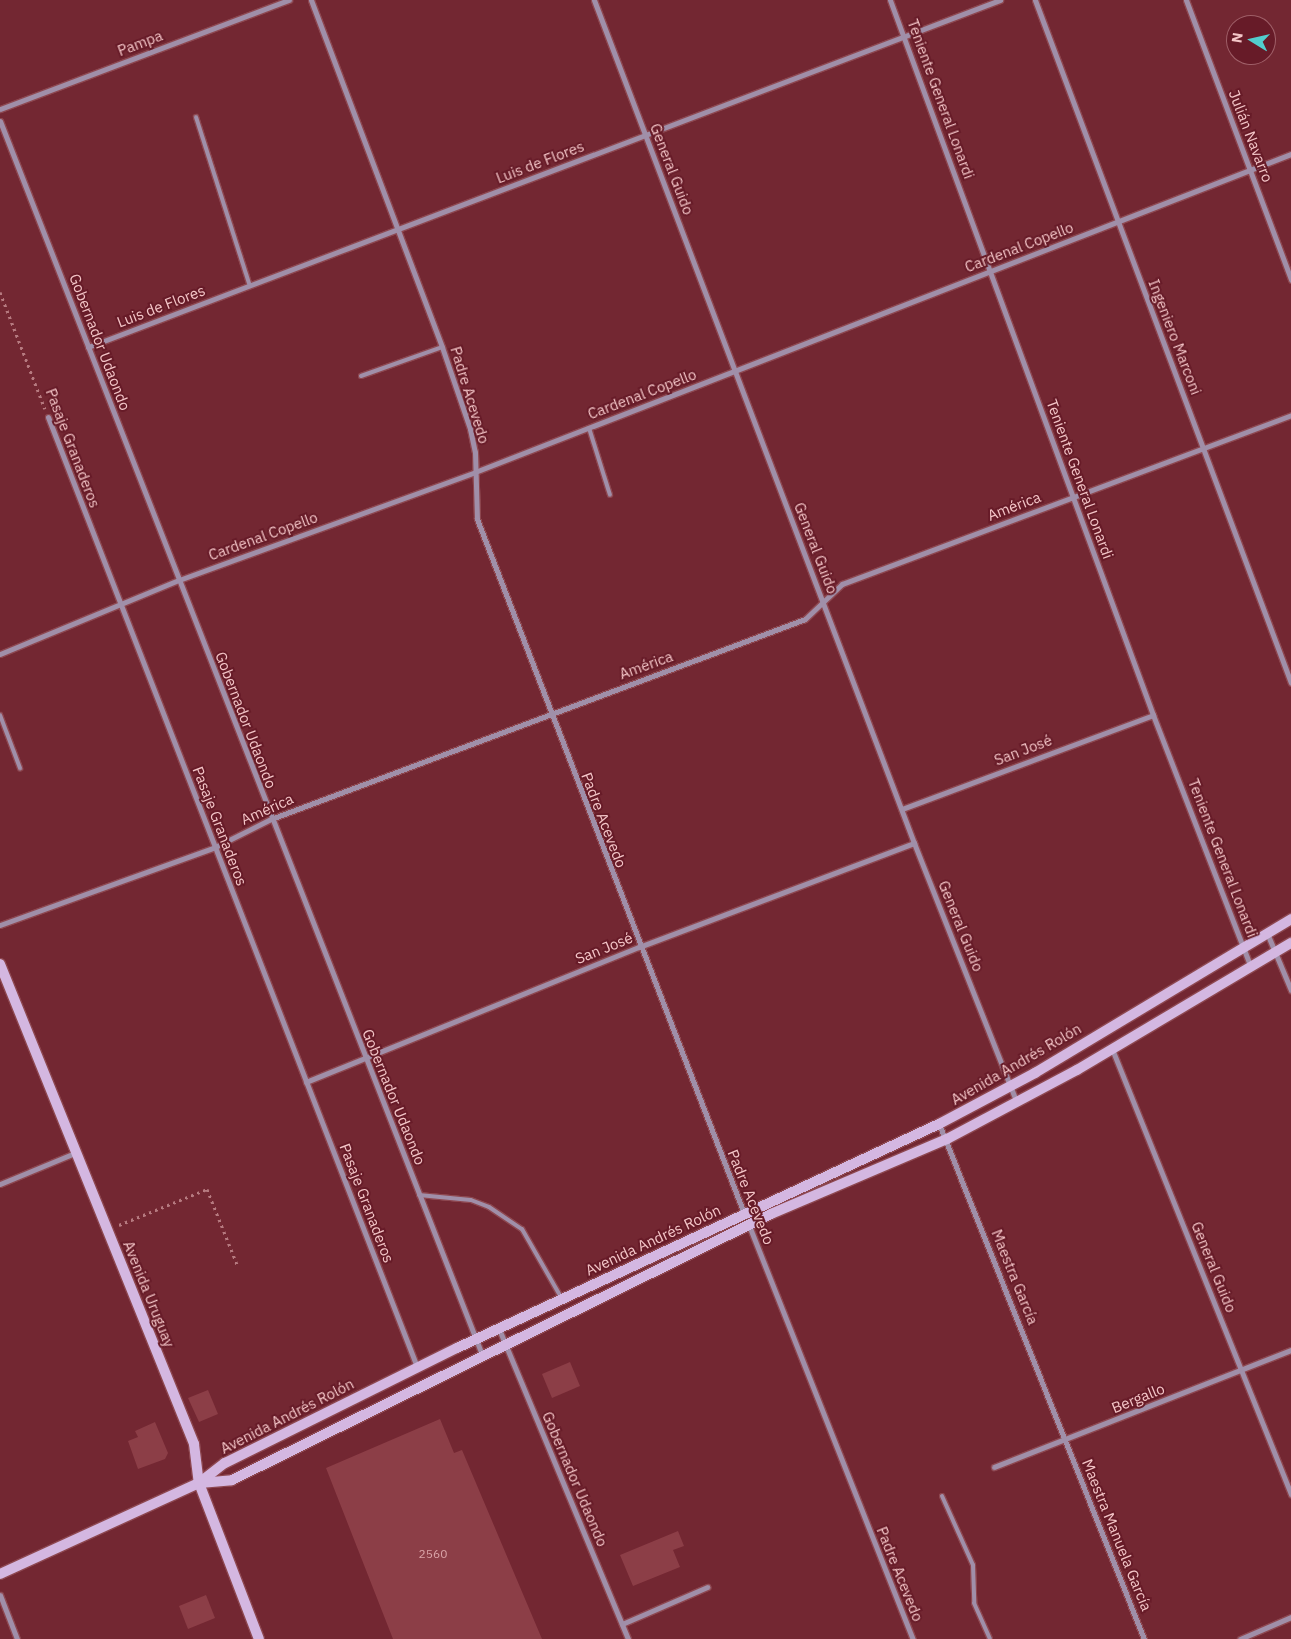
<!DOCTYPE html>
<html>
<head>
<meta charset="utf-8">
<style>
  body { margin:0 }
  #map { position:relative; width:1291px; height:1639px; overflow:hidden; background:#732732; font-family:"IBM Plex Sans",sans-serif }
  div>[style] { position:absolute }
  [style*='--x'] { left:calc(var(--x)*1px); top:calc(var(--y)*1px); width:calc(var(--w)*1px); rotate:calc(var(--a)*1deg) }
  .building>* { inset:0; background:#8c3e47 }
  .path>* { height:3px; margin-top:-1.5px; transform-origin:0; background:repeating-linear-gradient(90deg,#b67a80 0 2.5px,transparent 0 6.5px) }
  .roads { filter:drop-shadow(1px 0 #8d4750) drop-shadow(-1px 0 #8d4750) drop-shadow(0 1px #8d4750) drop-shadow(0 -1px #8d4750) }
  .lane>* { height:4px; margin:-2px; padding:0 2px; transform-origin:2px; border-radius:2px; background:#a08fa9 }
  .street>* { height:5px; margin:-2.5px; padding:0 2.5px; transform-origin:2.5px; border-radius:2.5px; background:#a08fa9 }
  .secondary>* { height:10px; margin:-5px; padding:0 5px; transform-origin:5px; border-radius:5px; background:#d4b7e1 }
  span { translate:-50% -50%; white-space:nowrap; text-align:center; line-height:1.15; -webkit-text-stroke:4px #671b28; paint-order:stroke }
  .number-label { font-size:12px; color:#daa4a8 }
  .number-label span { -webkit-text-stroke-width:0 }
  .street-label { font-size:15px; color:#f4c6c8 }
  .north { position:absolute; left:1226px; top:15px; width:50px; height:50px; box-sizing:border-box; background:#671b28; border:1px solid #9f5f68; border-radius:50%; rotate:279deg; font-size:14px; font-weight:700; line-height:20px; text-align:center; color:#f4c6c8 }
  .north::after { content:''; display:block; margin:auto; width:18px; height:22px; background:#52cdcd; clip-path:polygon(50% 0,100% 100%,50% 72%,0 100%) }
</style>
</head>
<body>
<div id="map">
  <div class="building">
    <div style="clip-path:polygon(570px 1362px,580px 1386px,552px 1398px,542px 1374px)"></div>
    <div style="clip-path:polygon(208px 1390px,218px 1414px,199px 1422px,188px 1398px)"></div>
    <div style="clip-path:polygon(440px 1419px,454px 1453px,462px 1450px,542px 1639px,393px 1639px,326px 1468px)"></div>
    <div style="clip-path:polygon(155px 1422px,168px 1453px,165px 1459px,138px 1469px,128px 1441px,138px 1437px,135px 1431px)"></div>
    <div style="clip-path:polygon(678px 1531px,684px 1546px,673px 1550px,680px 1567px,633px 1586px,620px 1555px)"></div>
    <div style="clip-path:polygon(206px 1595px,215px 1618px,188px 1629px,179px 1606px)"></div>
  </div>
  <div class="path">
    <div style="--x:0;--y:292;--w:125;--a:69"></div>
    <div style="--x:119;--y:1225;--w:95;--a:-22.2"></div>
    <div style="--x:207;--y:1189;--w:84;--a:68.3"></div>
  </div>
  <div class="roads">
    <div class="lane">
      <div style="--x:196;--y:117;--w:177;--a:72.3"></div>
      <div style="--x:361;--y:376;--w:86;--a:-19.7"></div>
      <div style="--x:589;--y:428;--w:70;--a:72.6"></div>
      <div style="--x:0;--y:715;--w:57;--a:69.3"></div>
      <div style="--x:419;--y:1195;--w:52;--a:5.5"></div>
      <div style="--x:471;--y:1200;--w:19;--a:21"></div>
      <div style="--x:489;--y:1207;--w:40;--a:34"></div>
      <div style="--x:522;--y:1229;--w:78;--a:60.2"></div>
      <div style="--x:942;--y:1496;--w:76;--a:65.8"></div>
      <div style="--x:973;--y:1565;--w:38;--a:88"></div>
      <div style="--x:974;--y:1603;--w:39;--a:66"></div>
    </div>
    <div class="street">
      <div style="--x:311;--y:0;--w:371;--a:69.3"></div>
      <div style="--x:442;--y:347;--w:87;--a:71.1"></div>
      <div style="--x:470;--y:429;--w:24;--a:78"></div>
      <div style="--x:475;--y:452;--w:67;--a:88.3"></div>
      <div style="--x:477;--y:519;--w:747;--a:68.97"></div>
      <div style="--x:594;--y:0;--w:902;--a:69.21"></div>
      <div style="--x:914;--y:843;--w:280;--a:68.4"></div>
      <div style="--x:890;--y:0;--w:762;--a:69.8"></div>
      <div style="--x:1153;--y:715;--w:268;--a:68.8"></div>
      <div style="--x:1035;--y:0;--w:729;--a:69.45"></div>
      <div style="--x:1186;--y:0;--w:299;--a:69.4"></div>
      <div style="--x:0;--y:109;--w:309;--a:-20.7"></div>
      <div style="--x:0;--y:121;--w:1325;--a:68.66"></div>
      <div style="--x:88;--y:347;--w:976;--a:-20.83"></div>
      <div style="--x:48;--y:417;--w:1019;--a:68.77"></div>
      <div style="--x:0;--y:654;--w:194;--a:-22.5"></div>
      <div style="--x:179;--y:580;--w:315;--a:-20"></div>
      <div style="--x:475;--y:472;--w:876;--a:-21.29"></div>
      <div style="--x:902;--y:809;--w:268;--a:-20.5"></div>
      <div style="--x:0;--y:925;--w:229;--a:-19.9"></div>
      <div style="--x:215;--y:847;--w:63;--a:-26.6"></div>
      <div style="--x:271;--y:819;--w:570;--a:-20.53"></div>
      <div style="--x:805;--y:619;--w:51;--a:-43.4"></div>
      <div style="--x:842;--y:584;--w:480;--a:-20.6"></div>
      <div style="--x:1267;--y:933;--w:62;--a:67.2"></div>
      <div style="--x:1112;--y:1049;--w:480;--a:68.1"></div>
      <div style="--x:306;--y:1082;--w:359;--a:-22.1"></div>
      <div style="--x:639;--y:947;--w:294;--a:-20.7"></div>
      <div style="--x:939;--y:1124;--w:554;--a:68.29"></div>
      <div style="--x:0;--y:1184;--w:81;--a:-22.5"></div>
      <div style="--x:748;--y:1223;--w:448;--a:68.4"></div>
      <div style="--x:499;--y:1329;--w:336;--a:67.4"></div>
      <div style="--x:994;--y:1467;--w:319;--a:-21.5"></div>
      <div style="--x:0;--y:1595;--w:47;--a:68.9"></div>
      <div style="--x:622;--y:1624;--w:93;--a:-23.5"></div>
      <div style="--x:1240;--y:1639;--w:56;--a:-23.3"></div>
    </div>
    <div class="secondary">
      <div style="--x:0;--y:964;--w:518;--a:67.99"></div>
      <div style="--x:194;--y:1444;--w:39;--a:83"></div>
      <div style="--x:199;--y:1483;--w:167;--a:69"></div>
      <div style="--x:200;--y:1483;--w:32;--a:-5"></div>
      <div style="--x:232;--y:1480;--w:601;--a:-26.27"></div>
      <div style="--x:771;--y:1214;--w:191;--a:-23.1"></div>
      <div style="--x:947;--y:1139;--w:147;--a:-28"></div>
      <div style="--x:1077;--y:1070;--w:249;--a:-30.7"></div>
      <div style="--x:0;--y:1574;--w:219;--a:-24.6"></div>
      <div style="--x:199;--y:1483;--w:33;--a:-38"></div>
      <div style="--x:225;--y:1463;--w:259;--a:-26.4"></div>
      <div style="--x:457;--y:1348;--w:532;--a:-24.93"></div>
      <div style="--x:939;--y:1124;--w:109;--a:-28"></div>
      <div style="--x:1035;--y:1073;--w:299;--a:-31"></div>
    </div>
  </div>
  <div class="number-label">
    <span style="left:433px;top:1554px">2560</span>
  </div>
  <div class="street-label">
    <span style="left:140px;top:43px;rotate:-21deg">Pampa</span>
    <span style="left:941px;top:99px;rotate:70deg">Teniente General Lonardi</span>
    <span style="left:1251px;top:136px;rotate:69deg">Julián Navarro</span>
    <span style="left:540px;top:162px;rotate:-21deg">Luis de Flores</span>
    <span style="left:672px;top:169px;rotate:69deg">General Guido</span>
    <span style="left:1019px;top:247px;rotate:-21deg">Cardenal Copello</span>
    <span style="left:161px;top:306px;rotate:-21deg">Luis de Flores</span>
    <span style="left:1175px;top:337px;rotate:69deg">Ingeniero Marconi</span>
    <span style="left:100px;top:342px;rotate:69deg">Gobernador Udaondo</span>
    <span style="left:642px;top:394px;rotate:-21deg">Cardenal Copello</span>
    <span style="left:470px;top:395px;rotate:73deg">Padre Acevedo</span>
    <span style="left:73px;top:448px;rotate:69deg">Pasaje Granaderos</span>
    <span style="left:1080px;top:479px;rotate:70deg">Teniente General Lonardi</span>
    <span style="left:1014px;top:506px;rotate:-21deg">América</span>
    <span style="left:263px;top:536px;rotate:-20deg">Cardenal Copello</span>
    <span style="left:816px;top:548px;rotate:69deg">General Guido</span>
    <span style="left:646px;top:665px;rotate:-20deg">América</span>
    <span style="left:246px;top:720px;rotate:69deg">Gobernador Udaondo</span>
    <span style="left:1023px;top:750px;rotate:-21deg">San José</span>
    <span style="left:267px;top:809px;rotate:-24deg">América</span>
    <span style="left:604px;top:820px;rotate:69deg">Padre Acevedo</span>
    <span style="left:220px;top:826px;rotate:69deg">Pasaje Granaderos</span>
    <span style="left:1223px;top:858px;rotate:69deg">Teniente General Lonardi</span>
    <span style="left:961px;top:926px;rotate:68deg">General Guido</span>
    <span style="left:604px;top:948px;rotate:-22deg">San José</span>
    <span style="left:1016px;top:1064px;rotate:-30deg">Avenida Andrés Rolón</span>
    <span style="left:394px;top:1097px;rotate:68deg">Gobernador Udaondo</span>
    <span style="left:751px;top:1197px;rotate:68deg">Padre Acevedo</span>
    <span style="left:367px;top:1203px;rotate:69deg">Pasaje Granaderos</span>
    <span style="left:653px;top:1240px;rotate:-25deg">Avenida Andrés Rolón</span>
    <span style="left:1214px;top:1267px;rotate:68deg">General Guido</span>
    <span style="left:1015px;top:1277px;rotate:68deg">Maestra García</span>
    <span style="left:149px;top:1294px;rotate:68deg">Avenida Uruguay</span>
    <span style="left:1138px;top:1398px;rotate:-22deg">Bergallo</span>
    <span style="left:287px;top:1416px;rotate:-27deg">Avenida Andrés Rolón</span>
    <span style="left:575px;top:1479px;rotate:67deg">Gobernador Udaondo</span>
    <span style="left:1117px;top:1535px;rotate:68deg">Maestra Manuela García</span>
    <span style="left:900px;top:1574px;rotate:68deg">Padre Acevedo</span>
  </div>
  <div class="north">N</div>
</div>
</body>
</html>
